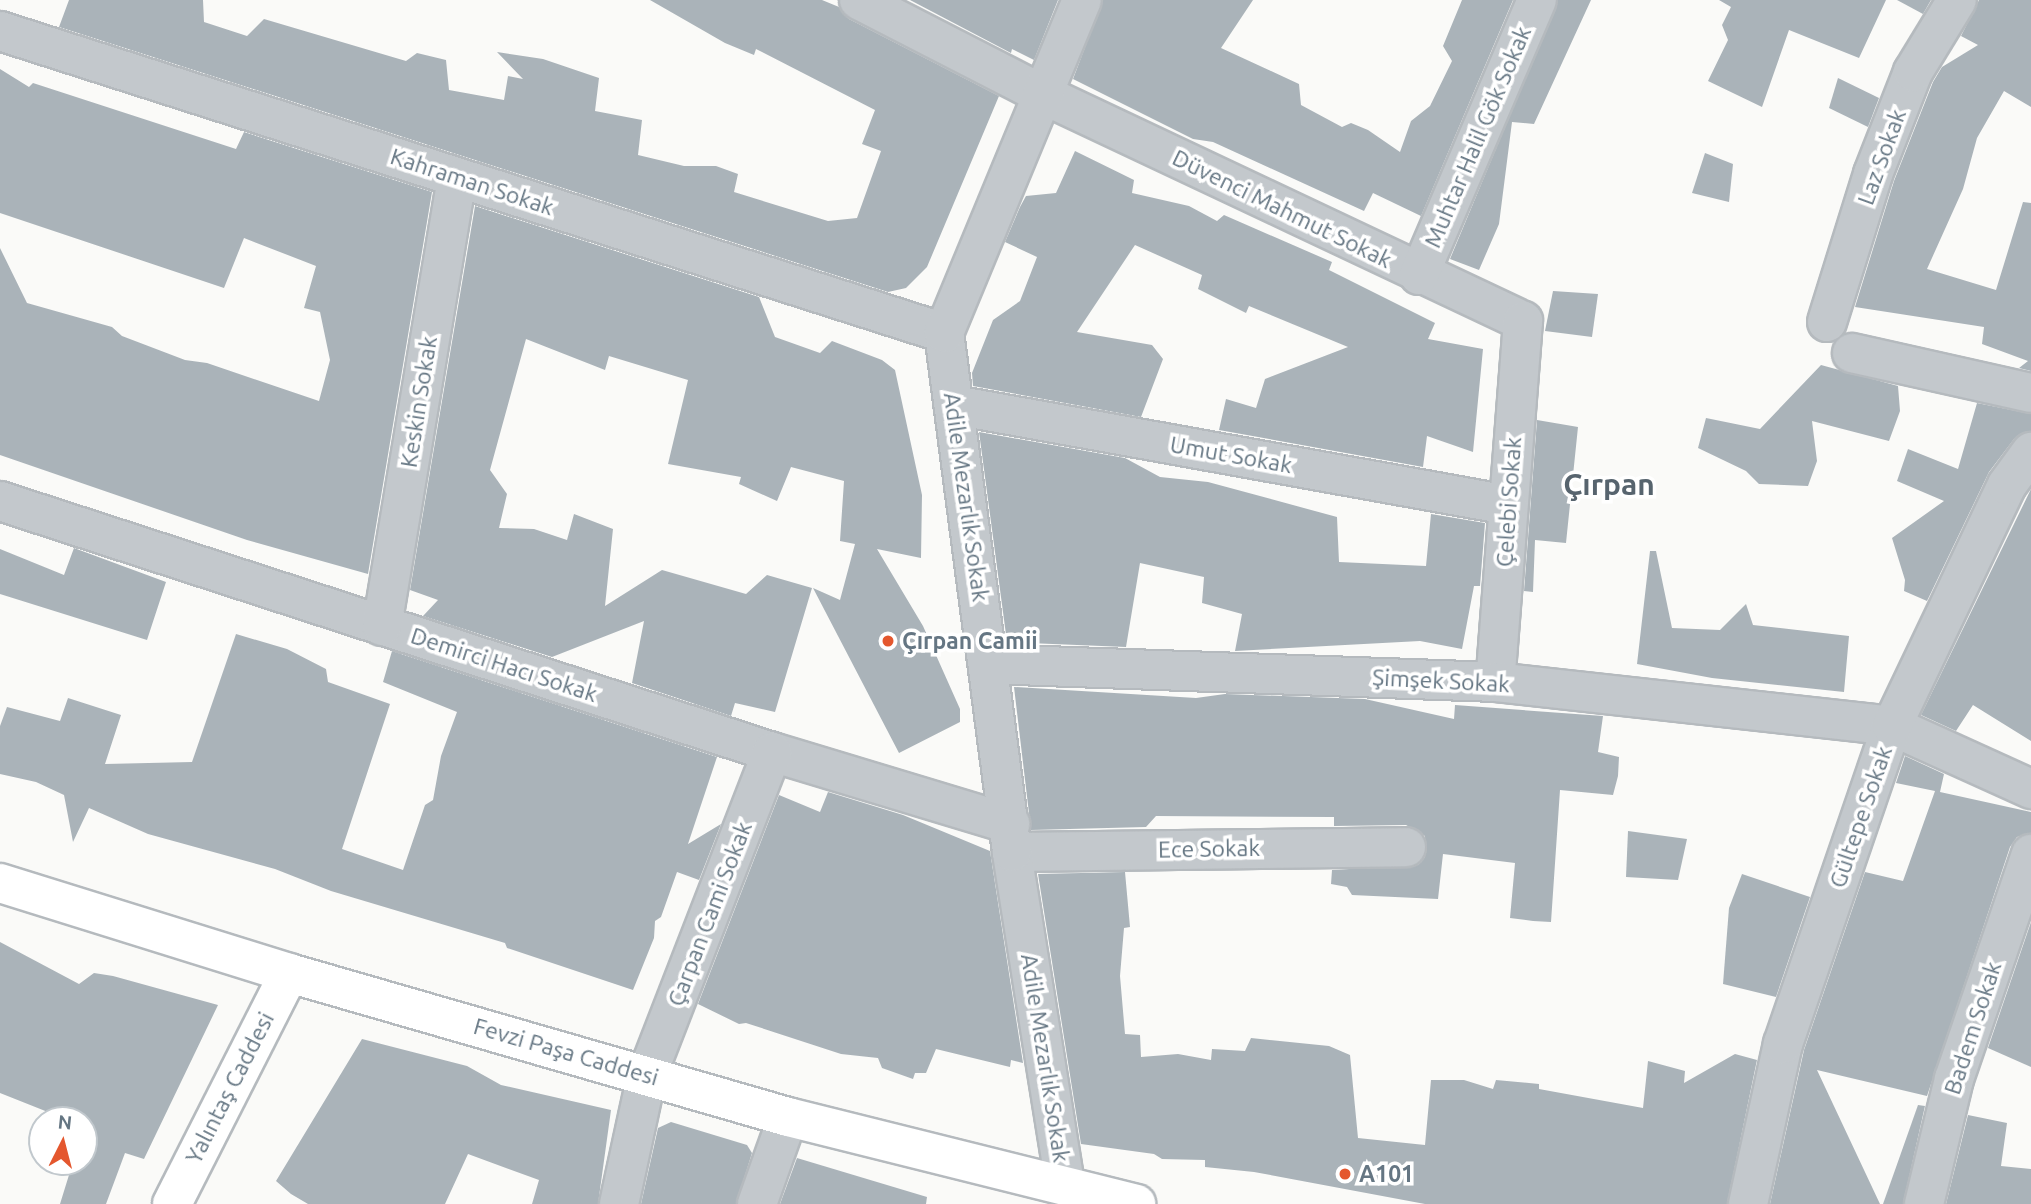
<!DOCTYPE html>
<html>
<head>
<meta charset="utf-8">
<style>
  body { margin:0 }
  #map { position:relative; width:2031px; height:1204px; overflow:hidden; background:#fafaf8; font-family:Ubuntu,sans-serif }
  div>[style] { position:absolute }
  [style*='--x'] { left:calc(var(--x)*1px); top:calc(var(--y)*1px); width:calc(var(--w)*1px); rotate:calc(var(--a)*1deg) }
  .building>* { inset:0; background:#aab3b9 }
  .roads { filter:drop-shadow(2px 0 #b5babe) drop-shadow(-2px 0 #b5babe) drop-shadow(0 2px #b5babe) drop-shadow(0 -2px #b5babe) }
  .minor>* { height:38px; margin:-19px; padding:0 19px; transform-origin:19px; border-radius:19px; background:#c3c8cc }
  .major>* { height:38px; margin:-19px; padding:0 19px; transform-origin:19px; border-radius:19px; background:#fff }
  .dots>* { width:19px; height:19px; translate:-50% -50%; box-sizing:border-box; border:4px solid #fff; border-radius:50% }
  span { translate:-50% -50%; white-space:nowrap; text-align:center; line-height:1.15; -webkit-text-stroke:7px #fff; paint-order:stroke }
  .street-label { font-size:23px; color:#657683 }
  .poi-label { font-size:23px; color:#657683; font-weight:700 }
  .left { translate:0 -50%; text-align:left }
  .district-label { font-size:30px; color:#57646e; font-weight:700 }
  .north { position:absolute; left:28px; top:1106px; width:70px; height:70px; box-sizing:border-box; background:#fff; border:2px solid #c1c8cd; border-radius:50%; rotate:6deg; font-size:19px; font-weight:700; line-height:28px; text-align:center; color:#657683 }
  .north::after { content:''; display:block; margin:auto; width:24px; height:32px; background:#e4572e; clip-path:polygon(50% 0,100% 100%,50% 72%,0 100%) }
</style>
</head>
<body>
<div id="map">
  <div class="building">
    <div style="clip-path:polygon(69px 0,203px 0,204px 22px,247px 36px,264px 19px,406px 61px,417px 53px,446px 60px,449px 90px,504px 100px,508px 76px,523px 79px,497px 52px,543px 59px,599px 78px,595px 111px,642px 120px,638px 155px,684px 166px,716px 166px,738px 174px,734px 192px,828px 221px,857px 218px,881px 151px,862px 144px,875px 110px,756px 49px,754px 55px,725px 43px,650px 0,822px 0,839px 7px,849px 19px,999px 96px,927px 267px,906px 288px,888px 292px,59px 27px)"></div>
    <div style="clip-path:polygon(910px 0,1058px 0,1034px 60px,1012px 49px,1011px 53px)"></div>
    <div style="clip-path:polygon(1103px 0,1253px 0,1221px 48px,1299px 84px,1301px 105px,1342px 127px,1351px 123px,1368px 130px,1400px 152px,1411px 121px,1430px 106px,1452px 61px,1443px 46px,1462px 0,1513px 0,1421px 216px,1373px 193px,1364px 211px,1213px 142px,1193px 139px,1073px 79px)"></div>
    <div style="clip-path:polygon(1558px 0,1591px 0,1534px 124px,1512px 122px,1499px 224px,1479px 270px,1450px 259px)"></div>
    <div style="clip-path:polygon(1719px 0,1886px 0,1859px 58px,1789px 30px,1762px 107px,1708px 81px,1728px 40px,1722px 25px,1731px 7px)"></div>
    <div style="clip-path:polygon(1897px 0,1931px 0,1923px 14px)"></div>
    <div style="clip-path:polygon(1979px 0,2031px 0,2031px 107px,2004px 91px,1977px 138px,1963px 189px,1927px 269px,1996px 290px,2023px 202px,2031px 203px,2031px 371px,2019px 368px,2028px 361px,1982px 344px,1984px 327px,1855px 307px,1894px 181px,1933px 82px,1942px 67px,1978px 45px,1961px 36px)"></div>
    <div style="clip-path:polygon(0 69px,29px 87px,33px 83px,236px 149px,244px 132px,432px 192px,368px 574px,247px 540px,0 455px,0 248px,27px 303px,112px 327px,122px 336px,185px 360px,207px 363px,319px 401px,330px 360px,320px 312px,304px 308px,316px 266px,244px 238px,224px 288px,0 213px)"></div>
    <div style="clip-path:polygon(1838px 78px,1879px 98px,1868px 127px,1829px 108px)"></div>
    <div style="clip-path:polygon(1075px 151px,1134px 180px,1132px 193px,1189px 206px,1217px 221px,1224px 215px,1332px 262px,1329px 270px,1435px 323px,1428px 339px,1483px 349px,1473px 452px,1427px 436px,1423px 467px,1219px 430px,1226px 399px,1256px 408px,1265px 379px,1348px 347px,1249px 306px,1246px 313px,1198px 289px,1202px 275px,1135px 245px,1077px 332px,1152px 345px,1163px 359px,1141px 417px,973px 386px,972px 373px,993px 320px,1020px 301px,1037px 257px,1005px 242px,1020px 207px,1026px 196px,1056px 193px)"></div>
    <div style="clip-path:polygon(1705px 153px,1733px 164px,1729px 202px,1692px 193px)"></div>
    <div style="clip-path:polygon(475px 206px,759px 297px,775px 337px,820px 353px,832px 341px,882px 360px,895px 370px,922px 495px,921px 558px,877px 549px,923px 626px,960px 709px,960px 722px,899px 753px,813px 588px,840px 600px,855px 544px,840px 541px,844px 481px,791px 467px,777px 501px,739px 484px,741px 477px,668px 464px,688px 380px,609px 356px,605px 370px,526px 339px,490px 470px,507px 494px,499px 528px,534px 529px,567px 540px,574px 514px,613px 529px,605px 606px,662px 570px,746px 594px,767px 575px,812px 588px,775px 712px,735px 703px,731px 716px,632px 683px,644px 621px,552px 657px,423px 616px,438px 600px,410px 590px)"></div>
    <div style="clip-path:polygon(1553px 291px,1598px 294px,1592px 337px,1545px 331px)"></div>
    <div style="clip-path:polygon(1821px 365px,1898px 386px,1900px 411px,1889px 441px,1812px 421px,1817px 461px,1808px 486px,1759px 484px,1746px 471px,1698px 448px,1706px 418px,1760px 429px)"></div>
    <div style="clip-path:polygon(1977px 403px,2031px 414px,2031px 431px,2014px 439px,1989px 472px,1927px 601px,1904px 591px,1905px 580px,1892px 538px,1944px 501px,1897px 481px,1908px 449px,1958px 469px)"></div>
    <div style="clip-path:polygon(1537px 420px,1578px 427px,1566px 543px,1535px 540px,1533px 592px,1524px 591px)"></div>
    <div style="clip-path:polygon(979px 432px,1125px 458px,1160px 477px,1208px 482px,1337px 517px,1339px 562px,1426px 566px,1431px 514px,1485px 523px,1480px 586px,1474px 586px,1462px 649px,1420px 641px,1235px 651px,1242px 614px,1202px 603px,1204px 577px,1140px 563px,1126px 647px,1007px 642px)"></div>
    <div style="clip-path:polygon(2031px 489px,2031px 741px,1973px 705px,1956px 731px,1921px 715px)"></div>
    <div style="clip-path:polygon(74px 548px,166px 582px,147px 640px,0 594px,0 549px,64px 575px)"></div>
    <div style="clip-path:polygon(1650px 551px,1656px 551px,1672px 628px,1720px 630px,1746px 604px,1753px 625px,1849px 636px,1844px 692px,1712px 678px,1637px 664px)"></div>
    <div style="clip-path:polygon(236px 634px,287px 649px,326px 669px,328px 682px,390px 704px,342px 849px,403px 870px,425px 805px,433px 800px,441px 756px,457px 712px,383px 682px,392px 651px,717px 757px,688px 844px,721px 824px,699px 880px,677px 872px,661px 917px,655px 921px,654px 938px,633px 990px,507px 948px,505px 943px,331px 891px,275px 869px,148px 834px,89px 808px,73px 842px,64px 795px,36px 782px,0 774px,0 726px,7px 707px,60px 721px,68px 698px,121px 715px,105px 764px,192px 762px)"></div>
    <div style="clip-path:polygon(1014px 687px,1196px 698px,1225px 694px,1365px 699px,1454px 719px,1455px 705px,1603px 716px,1598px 752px,1619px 757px,1618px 776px,1613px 795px,1560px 790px,1551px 922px,1533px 921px,1510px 918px,1515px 863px,1443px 854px,1438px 899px,1352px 895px,1347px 887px,1331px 884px,1332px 870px,1418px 865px,1425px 857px,1425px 836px,1406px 825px,1334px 826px,1334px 817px,1156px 816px,1146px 827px,1031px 830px)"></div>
    <div style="clip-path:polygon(1905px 756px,1944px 774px,1940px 792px,2031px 812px,2031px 833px,2017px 837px,2010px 847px,1927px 1096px,1817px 1070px,1880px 1204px,1770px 1204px,1804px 1050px,1865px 872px,1903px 881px,1935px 791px,1896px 783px)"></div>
    <div style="clip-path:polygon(828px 792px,903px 815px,990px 851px,1023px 1063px,1011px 1060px,1010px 1067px,936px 1049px,926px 1073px,915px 1073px,913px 1079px,882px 1068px,878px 1058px,841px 1054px,746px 1023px,739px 1024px,698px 1004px,779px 795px,820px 812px)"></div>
    <div style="clip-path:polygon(1628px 831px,1687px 839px,1678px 880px,1626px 877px)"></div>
    <div style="clip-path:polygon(1125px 872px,1130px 927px,1124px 928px,1120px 976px,1125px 1034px,1140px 1035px,1141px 1057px,1178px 1054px,1211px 1060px,1212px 1049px,1245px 1051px,1251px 1038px,1329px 1046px,1350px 1055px,1358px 1138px,1425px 1145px,1431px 1080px,1464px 1080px,1493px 1089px,1496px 1080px,1539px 1084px,1539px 1089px,1643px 1108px,1648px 1061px,1685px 1071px,1684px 1083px,1735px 1054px,1757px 1060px,1727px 1204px,1425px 1204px,1254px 1172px,1205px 1167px,1205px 1160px,1162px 1159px,1154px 1154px,1081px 1144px,1038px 874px)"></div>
    <div style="clip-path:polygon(1742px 874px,1810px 897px,1776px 997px,1723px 984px,1729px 908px)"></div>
    <div style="clip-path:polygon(2031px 922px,2031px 1067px,1988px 1048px)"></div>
    <div style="clip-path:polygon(0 942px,79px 984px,94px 973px,113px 976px,218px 1005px,144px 1159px,125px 1153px,106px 1204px,60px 1204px,73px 1162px,84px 1162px,85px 1120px,68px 1120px,0 1093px)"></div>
    <div style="clip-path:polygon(362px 1039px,467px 1066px,501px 1085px,611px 1110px,598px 1204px,532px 1204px,539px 1180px,468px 1154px,445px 1204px,308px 1204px,291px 1194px,276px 1181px)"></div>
    <div style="clip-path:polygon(1918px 1105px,1925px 1106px,1903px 1204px,1883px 1204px)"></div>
    <div style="clip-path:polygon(1968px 1115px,2007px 1123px,2001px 1166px,2031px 1169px,2031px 1204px,1946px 1204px)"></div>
    <div style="clip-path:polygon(671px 1122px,747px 1145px,752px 1153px,736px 1204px,641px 1204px,658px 1128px)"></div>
    <div style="clip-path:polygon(797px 1158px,927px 1197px,926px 1204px,780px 1204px)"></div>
  </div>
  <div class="roads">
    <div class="minor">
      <div style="--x:859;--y:0;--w:206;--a:27.2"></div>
      <div style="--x:1042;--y:94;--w:532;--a:25.26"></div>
      <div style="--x:1523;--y:321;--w:362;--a:94.4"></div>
      <div style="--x:0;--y:31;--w:991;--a:17.74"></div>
      <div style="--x:1419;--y:275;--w:299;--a:-66.8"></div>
      <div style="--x:1827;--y:322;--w:155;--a:-72.7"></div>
      <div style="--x:1873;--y:174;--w:110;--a:-68.6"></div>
      <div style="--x:1913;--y:72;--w:84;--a:-58.6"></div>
      <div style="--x:1852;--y:353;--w:183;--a:12.6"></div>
      <div style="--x:954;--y:405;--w:563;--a:10.23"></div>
      <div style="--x:0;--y:501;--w:812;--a:18.01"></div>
      <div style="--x:772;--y:752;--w:249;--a:16.8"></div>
      <div style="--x:382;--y:626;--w:454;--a:-80.5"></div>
      <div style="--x:988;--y:664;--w:507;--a:2.03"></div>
      <div style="--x:1495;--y:682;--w:399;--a:6.3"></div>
      <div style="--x:1892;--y:726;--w:153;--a:24.4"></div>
      <div style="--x:1012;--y:852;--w:394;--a:-0.7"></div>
      <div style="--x:1065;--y:1184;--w:336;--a:-99.1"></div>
      <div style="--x:1012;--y:852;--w:523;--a:-97.46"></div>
      <div style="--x:944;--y:333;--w:360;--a:-67.5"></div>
      <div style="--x:619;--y:1204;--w:132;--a:-77.8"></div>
      <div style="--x:647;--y:1075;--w:346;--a:-68.8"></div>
      <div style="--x:757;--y:1204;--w:92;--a:-70.4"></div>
      <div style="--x:1748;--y:1204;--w:164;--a:-77.7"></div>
      <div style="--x:1783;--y:1044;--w:336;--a:-71.1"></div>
      <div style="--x:1892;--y:726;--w:267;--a:-64.5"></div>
      <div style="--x:2007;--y:485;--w:41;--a:-54"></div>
      <div style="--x:1924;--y:1204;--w:129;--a:-76.5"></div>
      <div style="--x:1954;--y:1079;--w:238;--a:-71.1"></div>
    </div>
    <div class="major">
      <div style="--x:0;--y:883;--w:303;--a:17.3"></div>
      <div style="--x:289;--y:973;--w:519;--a:16.1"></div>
      <div style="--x:788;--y:1117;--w:359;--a:14"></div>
      <div style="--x:172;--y:1204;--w:259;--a:-63.1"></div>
    </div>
  </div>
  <div class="dots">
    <div style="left:888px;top:641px;background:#e4572e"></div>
    <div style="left:1345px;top:1174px;background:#e4572e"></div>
  </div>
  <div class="street-label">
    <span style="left:1478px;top:137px;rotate:-67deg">Muhtar Halil Gök Sokak</span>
    <span style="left:1882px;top:157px;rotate:-70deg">Laz Sokak</span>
    <span style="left:472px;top:182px;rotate:18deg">Kahraman Sokak</span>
    <span style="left:1282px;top:209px;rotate:26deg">Düvenci Mahmut Sokak</span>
    <span style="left:419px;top:402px;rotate:-81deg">Keskin Sokak</span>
    <span style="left:1231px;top:455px;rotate:10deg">Umut Sokak</span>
    <span style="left:966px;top:497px;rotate:82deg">Adile Mezarlık Sokak</span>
    <span style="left:1509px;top:502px;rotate:-86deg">Çelebi Sokak</span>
    <span style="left:504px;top:665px;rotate:18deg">Demirci Hacı Sokak</span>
    <span style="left:1441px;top:681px;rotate:3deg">Şimşek Sokak</span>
    <span style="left:1861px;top:817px;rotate:-71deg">Gültepe Sokak</span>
    <span style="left:1209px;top:849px;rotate:-1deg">Ece Sokak</span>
    <span style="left:710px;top:914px;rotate:-69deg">Çarpan Cami Sokak</span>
    <span style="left:1973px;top:1028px;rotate:-72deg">Badem Sokak</span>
    <span style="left:566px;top:1052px;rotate:16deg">Fevzi Paşa Caddesi</span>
    <span style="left:1045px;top:1058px;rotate:81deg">Adile Mezarlık Sokak</span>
    <span style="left:230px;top:1088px;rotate:-63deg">Yalıntaş Caddesi</span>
  </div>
  <div class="poi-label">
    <span class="left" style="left:902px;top:641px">Çırpan Camii</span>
    <span class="left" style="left:1359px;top:1174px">A101</span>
  </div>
  <div class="district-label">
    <span style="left:1609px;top:484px">Çırpan</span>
  </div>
  <div class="north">N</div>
</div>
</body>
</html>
